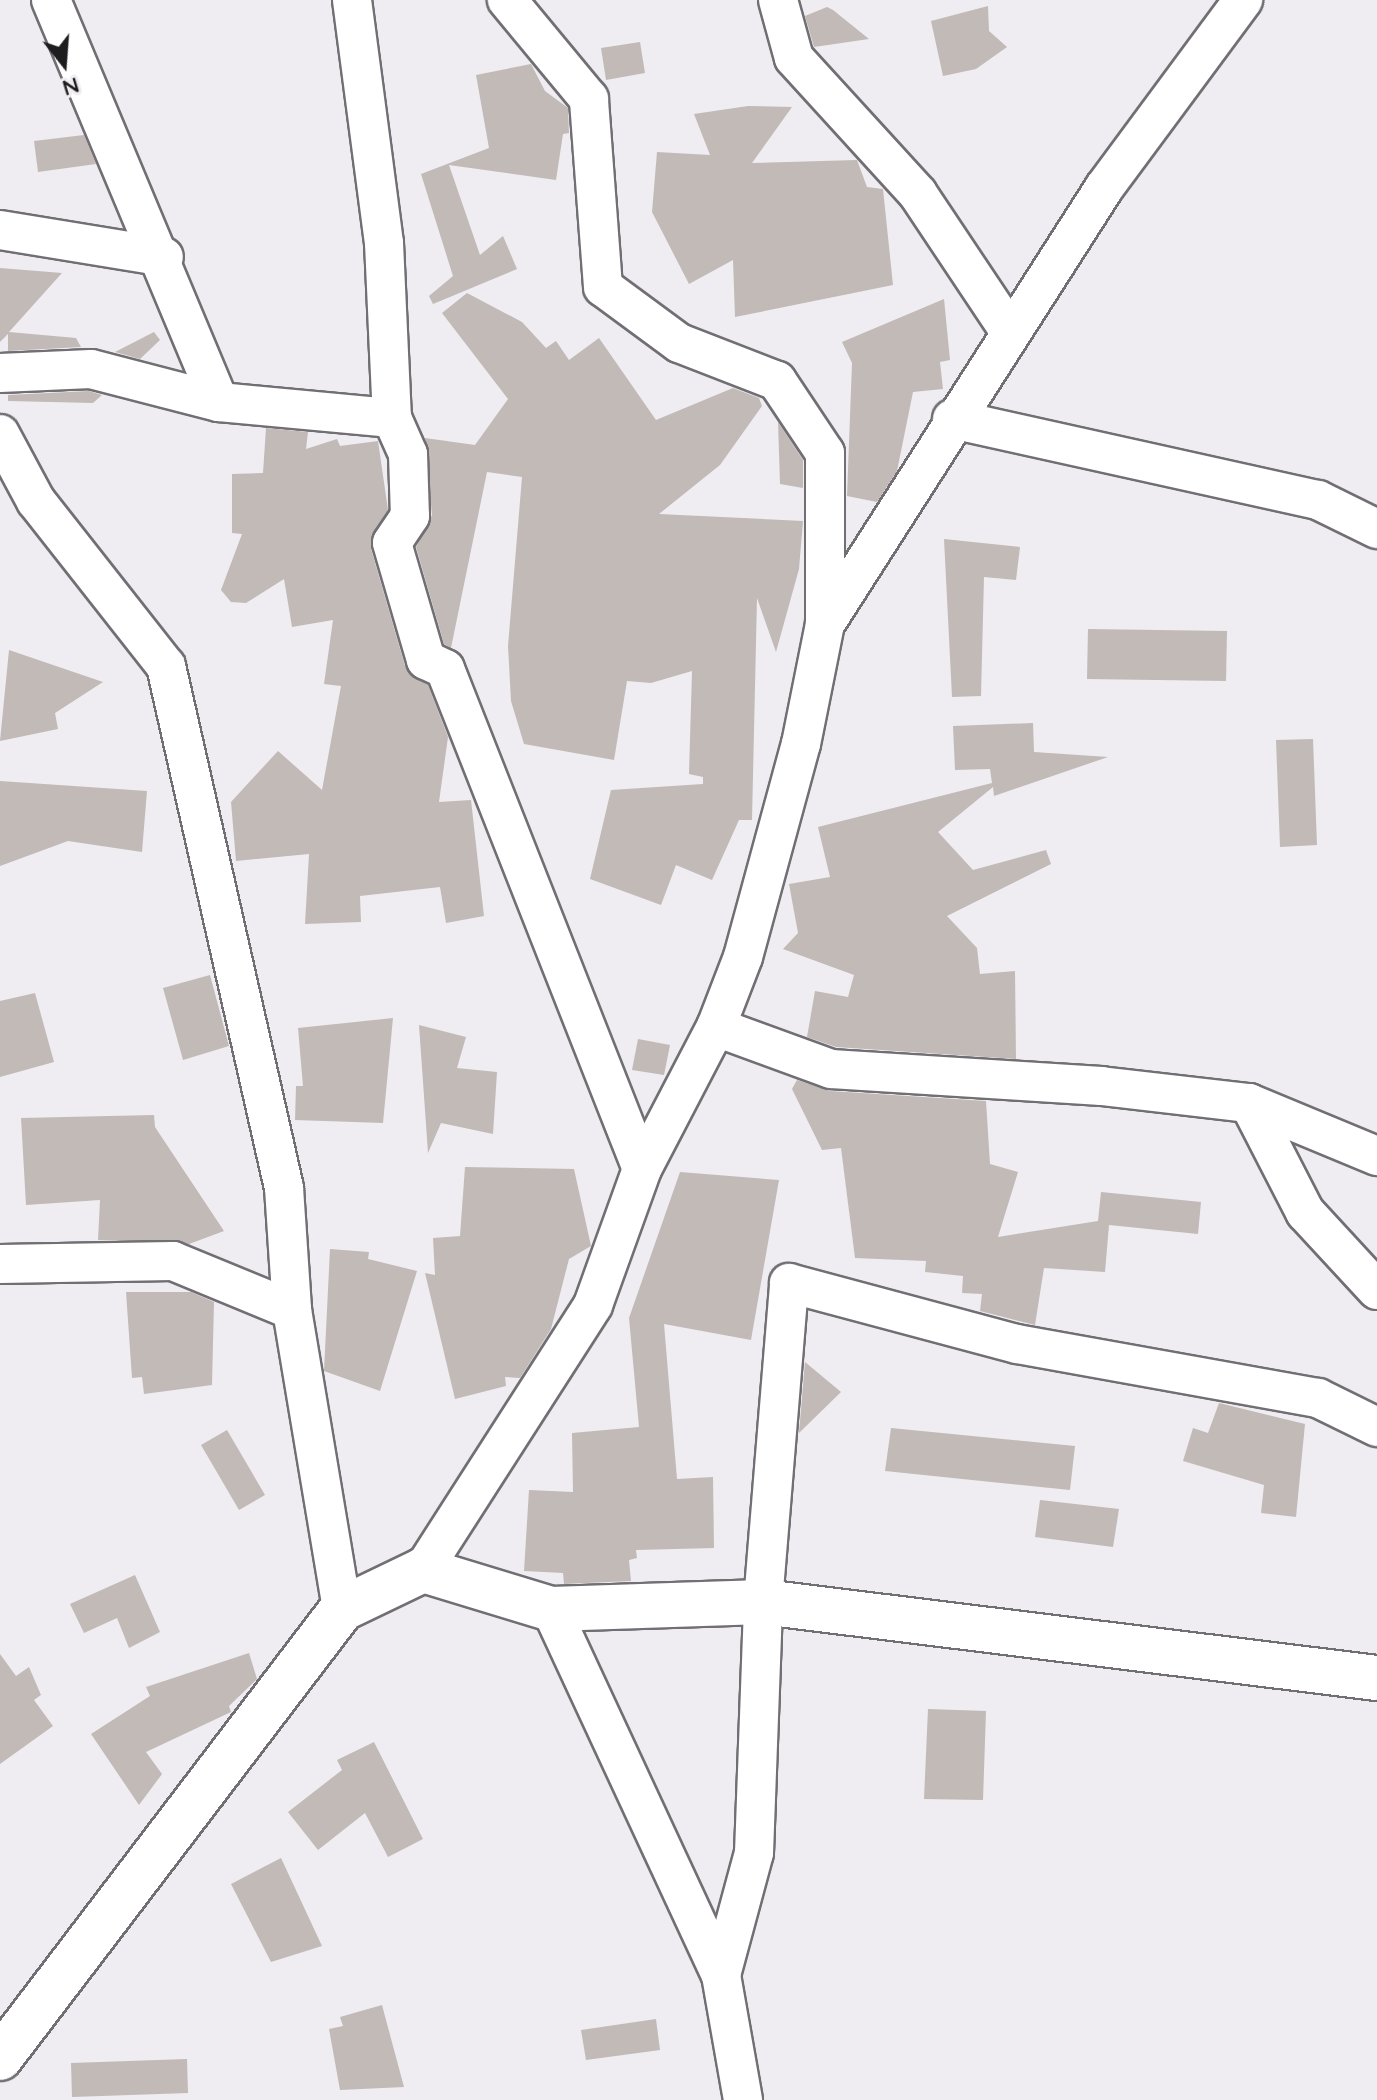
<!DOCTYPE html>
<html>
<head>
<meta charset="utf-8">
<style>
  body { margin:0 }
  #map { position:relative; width:1377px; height:2100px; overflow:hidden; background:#efecf2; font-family:Quicksand,sans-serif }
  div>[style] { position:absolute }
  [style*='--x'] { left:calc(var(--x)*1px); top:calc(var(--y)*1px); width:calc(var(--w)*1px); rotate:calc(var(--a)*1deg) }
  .building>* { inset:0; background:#c1bab7 }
  .roads { filter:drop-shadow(2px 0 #716e74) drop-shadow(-2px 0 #716e74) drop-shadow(0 2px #716e74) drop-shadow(0 -2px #716e74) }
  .minor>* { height:38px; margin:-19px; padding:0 19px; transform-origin:19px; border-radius:19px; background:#fff }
  .tertiary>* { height:44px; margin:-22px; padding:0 22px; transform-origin:22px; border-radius:22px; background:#fff }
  span { translate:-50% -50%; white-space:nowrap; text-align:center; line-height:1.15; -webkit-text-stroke:8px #efecf2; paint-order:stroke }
  .north { position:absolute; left:24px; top:24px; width:80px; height:80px; -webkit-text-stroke:6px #efecf2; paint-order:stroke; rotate:163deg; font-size:22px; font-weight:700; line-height:32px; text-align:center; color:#1d1c1e }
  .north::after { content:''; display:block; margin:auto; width:28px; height:36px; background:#1d1c1e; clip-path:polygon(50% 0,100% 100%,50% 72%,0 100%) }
</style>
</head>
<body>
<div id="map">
  <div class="building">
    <div style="clip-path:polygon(988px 6px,989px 31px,1007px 47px,976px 69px,943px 76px,931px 21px)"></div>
    <div style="clip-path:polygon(827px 7px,833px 10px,869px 39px,814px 47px,805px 16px)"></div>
    <div style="clip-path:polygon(640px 42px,645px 73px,606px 80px,601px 48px)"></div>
    <div style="clip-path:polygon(531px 64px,545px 91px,568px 108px,569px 133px,563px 134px,556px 180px,449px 165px,480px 255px,503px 236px,517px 269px,433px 304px,429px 296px,453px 276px,421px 174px,489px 148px,476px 75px)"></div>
    <div style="clip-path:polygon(748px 106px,792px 107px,752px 163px,857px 160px,867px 187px,883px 189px,893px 285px,735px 317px,733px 260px,689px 284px,652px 212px,657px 152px,710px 155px,694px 114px)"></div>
    <div style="clip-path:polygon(84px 135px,96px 164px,38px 172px,34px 141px)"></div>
    <div style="clip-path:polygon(0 268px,62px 273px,9px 332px,76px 338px,81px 347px,8px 351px,8px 334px,0 342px)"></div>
    <div style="clip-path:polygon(467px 293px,522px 322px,546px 348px,556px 341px,569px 360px,599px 338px,656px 420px,733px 388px,759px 398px,762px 406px,720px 465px,659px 514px,803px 521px,799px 569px,776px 652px,757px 598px,752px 820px,739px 820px,712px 880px,676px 865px,661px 905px,590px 879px,611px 790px,703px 784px,703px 777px,689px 774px,692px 671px,651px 683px,627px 681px,614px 760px,524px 744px,511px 701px,508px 646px,522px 477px,487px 472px,451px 648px,444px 644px,416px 547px,432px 515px,425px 438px,475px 445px,508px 399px,442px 313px)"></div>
    <div style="clip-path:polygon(944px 299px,950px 360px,940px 362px,943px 389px,913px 392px,897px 471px,877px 502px,847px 496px,852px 363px,842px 342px)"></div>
    <div style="clip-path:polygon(154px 332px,160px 340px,140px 359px,115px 352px)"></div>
    <div style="clip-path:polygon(89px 391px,102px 395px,93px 403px,8px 401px,8px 395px)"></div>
    <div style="clip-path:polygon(778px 422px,803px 460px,803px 488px,780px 484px)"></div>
    <div style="clip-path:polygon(266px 428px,308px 432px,306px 449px,337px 439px,340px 446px,378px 441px,388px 510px,371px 549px,405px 666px,428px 685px,448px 737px,439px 802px,471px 800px,484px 916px,446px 923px,440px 887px,360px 896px,361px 922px,305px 924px,309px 854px,236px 861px,231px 802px,278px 751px,322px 790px,341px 686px,324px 684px,333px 620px,292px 627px,284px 579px,246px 603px,231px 602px,221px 590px,242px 534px,232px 533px,232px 474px,263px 473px)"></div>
    <div style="clip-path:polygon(944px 539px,1020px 547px,1016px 580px,984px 577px,981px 696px,952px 697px)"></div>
    <div style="clip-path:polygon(1088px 629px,1227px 631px,1226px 681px,1087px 679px)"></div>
    <div style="clip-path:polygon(9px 650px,103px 682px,55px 713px,58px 729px,0 741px)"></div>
    <div style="clip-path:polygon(1033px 723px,1034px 752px,1108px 757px,994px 796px,993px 787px,938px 832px,973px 870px,1046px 850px,1051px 864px,947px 916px,977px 948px,980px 974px,1015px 971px,1016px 1059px,836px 1047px,807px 1037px,815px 991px,848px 997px,854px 975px,783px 949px,798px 933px,789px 884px,830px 877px,818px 827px,992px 783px,990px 769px,955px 770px,953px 726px)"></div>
    <div style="clip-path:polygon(1313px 739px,1317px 845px,1280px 847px,1276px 740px)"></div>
    <div style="clip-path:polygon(0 781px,147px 791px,142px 852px,68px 841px,0 866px)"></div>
    <div style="clip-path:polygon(210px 975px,229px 1046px,183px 1060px,163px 988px)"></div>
    <div style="clip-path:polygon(35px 993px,54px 1062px,0 1077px,0 1001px)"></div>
    <div style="clip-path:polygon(393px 1018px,383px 1123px,295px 1120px,296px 1086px,303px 1086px,298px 1028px)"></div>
    <div style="clip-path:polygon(419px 1025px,466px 1037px,457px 1068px,497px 1072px,493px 1134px,441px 1123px,428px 1153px)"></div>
    <div style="clip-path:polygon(638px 1039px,670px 1045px,664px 1075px,632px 1070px)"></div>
    <div style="clip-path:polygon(797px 1080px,830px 1091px,986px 1101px,990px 1164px,1018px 1172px,998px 1237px,1098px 1221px,1101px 1192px,1201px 1202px,1198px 1234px,1109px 1225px,1105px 1272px,1044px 1268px,1035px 1325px,980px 1311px,982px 1294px,962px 1293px,963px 1276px,925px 1272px,926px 1261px,855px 1258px,841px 1148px,822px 1150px,792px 1089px)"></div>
    <div style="clip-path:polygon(154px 1115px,155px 1127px,224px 1231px,189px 1244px,98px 1240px,100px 1200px,26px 1205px,21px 1118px)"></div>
    <div style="clip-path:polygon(465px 1167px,574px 1169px,591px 1246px,569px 1259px,551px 1329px,520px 1378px,505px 1377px,506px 1386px,455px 1399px,425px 1273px,435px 1275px,433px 1238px,460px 1236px)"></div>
    <div style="clip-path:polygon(680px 1172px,779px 1180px,751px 1340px,664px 1324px,677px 1479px,713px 1477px,714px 1548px,636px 1550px,637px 1558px,629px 1560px,631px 1581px,564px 1584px,563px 1573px,524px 1571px,529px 1490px,573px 1492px,572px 1433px,639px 1427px,629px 1318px)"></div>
    <div style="clip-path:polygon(330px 1249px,369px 1252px,368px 1259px,417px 1271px,380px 1391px,324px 1371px)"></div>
    <div style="clip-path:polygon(126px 1292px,191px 1292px,214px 1302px,212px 1385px,144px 1394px,142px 1377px,132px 1378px)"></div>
    <div style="clip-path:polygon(805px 1362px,841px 1392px,799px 1433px)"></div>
    <div style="clip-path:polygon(1219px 1403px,1305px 1424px,1296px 1517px,1261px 1513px,1264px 1485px,1183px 1461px,1193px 1428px,1208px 1433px)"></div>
    <div style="clip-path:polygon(891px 1428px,1075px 1446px,1070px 1490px,885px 1471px)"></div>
    <div style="clip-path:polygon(227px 1430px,265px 1495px,239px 1510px,201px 1445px)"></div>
    <div style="clip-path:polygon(1040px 1500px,1119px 1509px,1113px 1547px,1035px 1537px)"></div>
    <div style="clip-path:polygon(135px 1575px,160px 1632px,129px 1648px,117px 1618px,84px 1633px,70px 1604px)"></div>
    <div style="clip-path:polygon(249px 1653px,257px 1679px,229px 1706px,231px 1712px,146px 1752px,162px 1774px,139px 1805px,91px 1734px,150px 1696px,146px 1687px)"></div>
    <div style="clip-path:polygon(0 1654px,16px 1676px,29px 1667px,41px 1695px,34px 1700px,53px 1726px,0 1764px)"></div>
    <div style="clip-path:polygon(928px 1709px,986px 1711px,983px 1800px,924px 1799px)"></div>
    <div style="clip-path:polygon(374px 1742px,423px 1839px,388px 1857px,365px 1813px,318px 1850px,288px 1812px,342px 1770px,337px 1760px)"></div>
    <div style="clip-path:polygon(281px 1858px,322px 1946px,271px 1962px,231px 1884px)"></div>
    <div style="clip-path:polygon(382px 2005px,404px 2087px,340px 2090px,329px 2029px,343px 2026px,340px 2017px)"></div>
    <div style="clip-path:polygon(656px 2019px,660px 2050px,586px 2060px,581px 2030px)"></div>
    <div style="clip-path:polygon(187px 2059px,188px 2093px,72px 2097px,71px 2063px)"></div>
  </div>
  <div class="roads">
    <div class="minor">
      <div style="--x:51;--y:0;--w:436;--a:67.3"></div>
      <div style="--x:352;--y:0;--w:245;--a:82.5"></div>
      <div style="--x:384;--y:243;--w:175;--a:87.4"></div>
      <div style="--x:392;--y:418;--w:39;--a:66"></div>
      <div style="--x:408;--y:454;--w:62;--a:88.2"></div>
      <div style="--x:410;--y:516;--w:32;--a:124"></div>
      <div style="--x:392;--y:543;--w:122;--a:73.8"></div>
      <div style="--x:426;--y:660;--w:21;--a:25"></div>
      <div style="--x:445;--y:669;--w:537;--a:68.5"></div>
      <div style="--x:778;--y:0;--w:60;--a:74.6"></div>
      <div style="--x:794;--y:58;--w:184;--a:47.6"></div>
      <div style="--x:918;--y:194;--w:166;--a:56.3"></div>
      <div style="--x:0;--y:230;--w:166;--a:9.3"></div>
      <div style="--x:0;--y:373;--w:91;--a:-2.5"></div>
      <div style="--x:91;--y:369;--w:132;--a:14.5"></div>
      <div style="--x:219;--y:402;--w:174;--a:5.3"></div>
      <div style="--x:952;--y:419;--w:375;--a:12.5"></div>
      <div style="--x:1318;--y:500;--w:66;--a:26.2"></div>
      <div style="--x:0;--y:434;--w:76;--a:61.8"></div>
      <div style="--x:36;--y:501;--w:210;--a:51.8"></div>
      <div style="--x:166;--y:666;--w:535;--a:77.26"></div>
      <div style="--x:284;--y:1188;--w:122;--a:86.2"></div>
      <div style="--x:292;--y:1310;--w:303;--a:80.5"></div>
      <div style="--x:825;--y:624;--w:518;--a:-57.38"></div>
      <div style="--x:1104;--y:188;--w:234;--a:-53.5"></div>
      <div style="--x:716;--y:1027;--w:122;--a:20.1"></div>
      <div style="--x:831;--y:1069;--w:271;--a:3.6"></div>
      <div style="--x:1101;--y:1086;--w:149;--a:6.6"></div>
      <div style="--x:1249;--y:1103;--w:123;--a:62.8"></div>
      <div style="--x:1305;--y:1212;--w:106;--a:47.3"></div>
      <div style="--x:1249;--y:1103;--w:139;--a:22.5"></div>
      <div style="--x:0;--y:1264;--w:173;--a:-1"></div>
      <div style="--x:173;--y:1261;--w:129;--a:22.4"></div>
      <div style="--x:423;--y:1570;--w:315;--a:-57.3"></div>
      <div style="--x:593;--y:1305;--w:145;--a:-70.2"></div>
      <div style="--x:642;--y:1169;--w:160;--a:-62.5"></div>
      <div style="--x:716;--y:1027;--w:75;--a:-68.9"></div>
      <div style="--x:743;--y:957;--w:221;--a:-74.8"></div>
      <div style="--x:801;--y:744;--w:122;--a:-78.7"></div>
      <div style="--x:825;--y:624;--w:171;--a:-90"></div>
      <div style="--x:825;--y:453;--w:87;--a:-123.7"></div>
      <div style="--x:777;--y:381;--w:105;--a:-158.8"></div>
      <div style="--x:679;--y:343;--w:94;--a:-143.6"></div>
      <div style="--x:603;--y:287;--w:189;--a:-94.3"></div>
      <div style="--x:589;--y:99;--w:129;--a:-129.6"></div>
      <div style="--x:551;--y:1609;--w:404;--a:65.1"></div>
      <div style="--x:721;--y:1975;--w:127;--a:80"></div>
      <div style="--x:721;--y:1975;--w:126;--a:-74.9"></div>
      <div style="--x:754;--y:1853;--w:251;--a:-87.9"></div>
      <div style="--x:763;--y:1602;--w:320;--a:-85.3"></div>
      <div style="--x:789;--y:1283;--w:236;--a:15"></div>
      <div style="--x:1017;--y:1344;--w:306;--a:10.2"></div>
      <div style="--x:1318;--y:1398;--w:66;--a:26.2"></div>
    </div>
    <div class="tertiary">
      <div style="--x:0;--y:2058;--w:564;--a:-52.7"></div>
      <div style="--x:342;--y:1609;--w:90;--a:-25.7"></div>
      <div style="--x:423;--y:1570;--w:134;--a:16.9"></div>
      <div style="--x:551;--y:1609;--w:212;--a:-1.9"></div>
      <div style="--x:763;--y:1602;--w:619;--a:7.06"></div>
    </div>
  </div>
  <div class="north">N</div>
</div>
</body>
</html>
